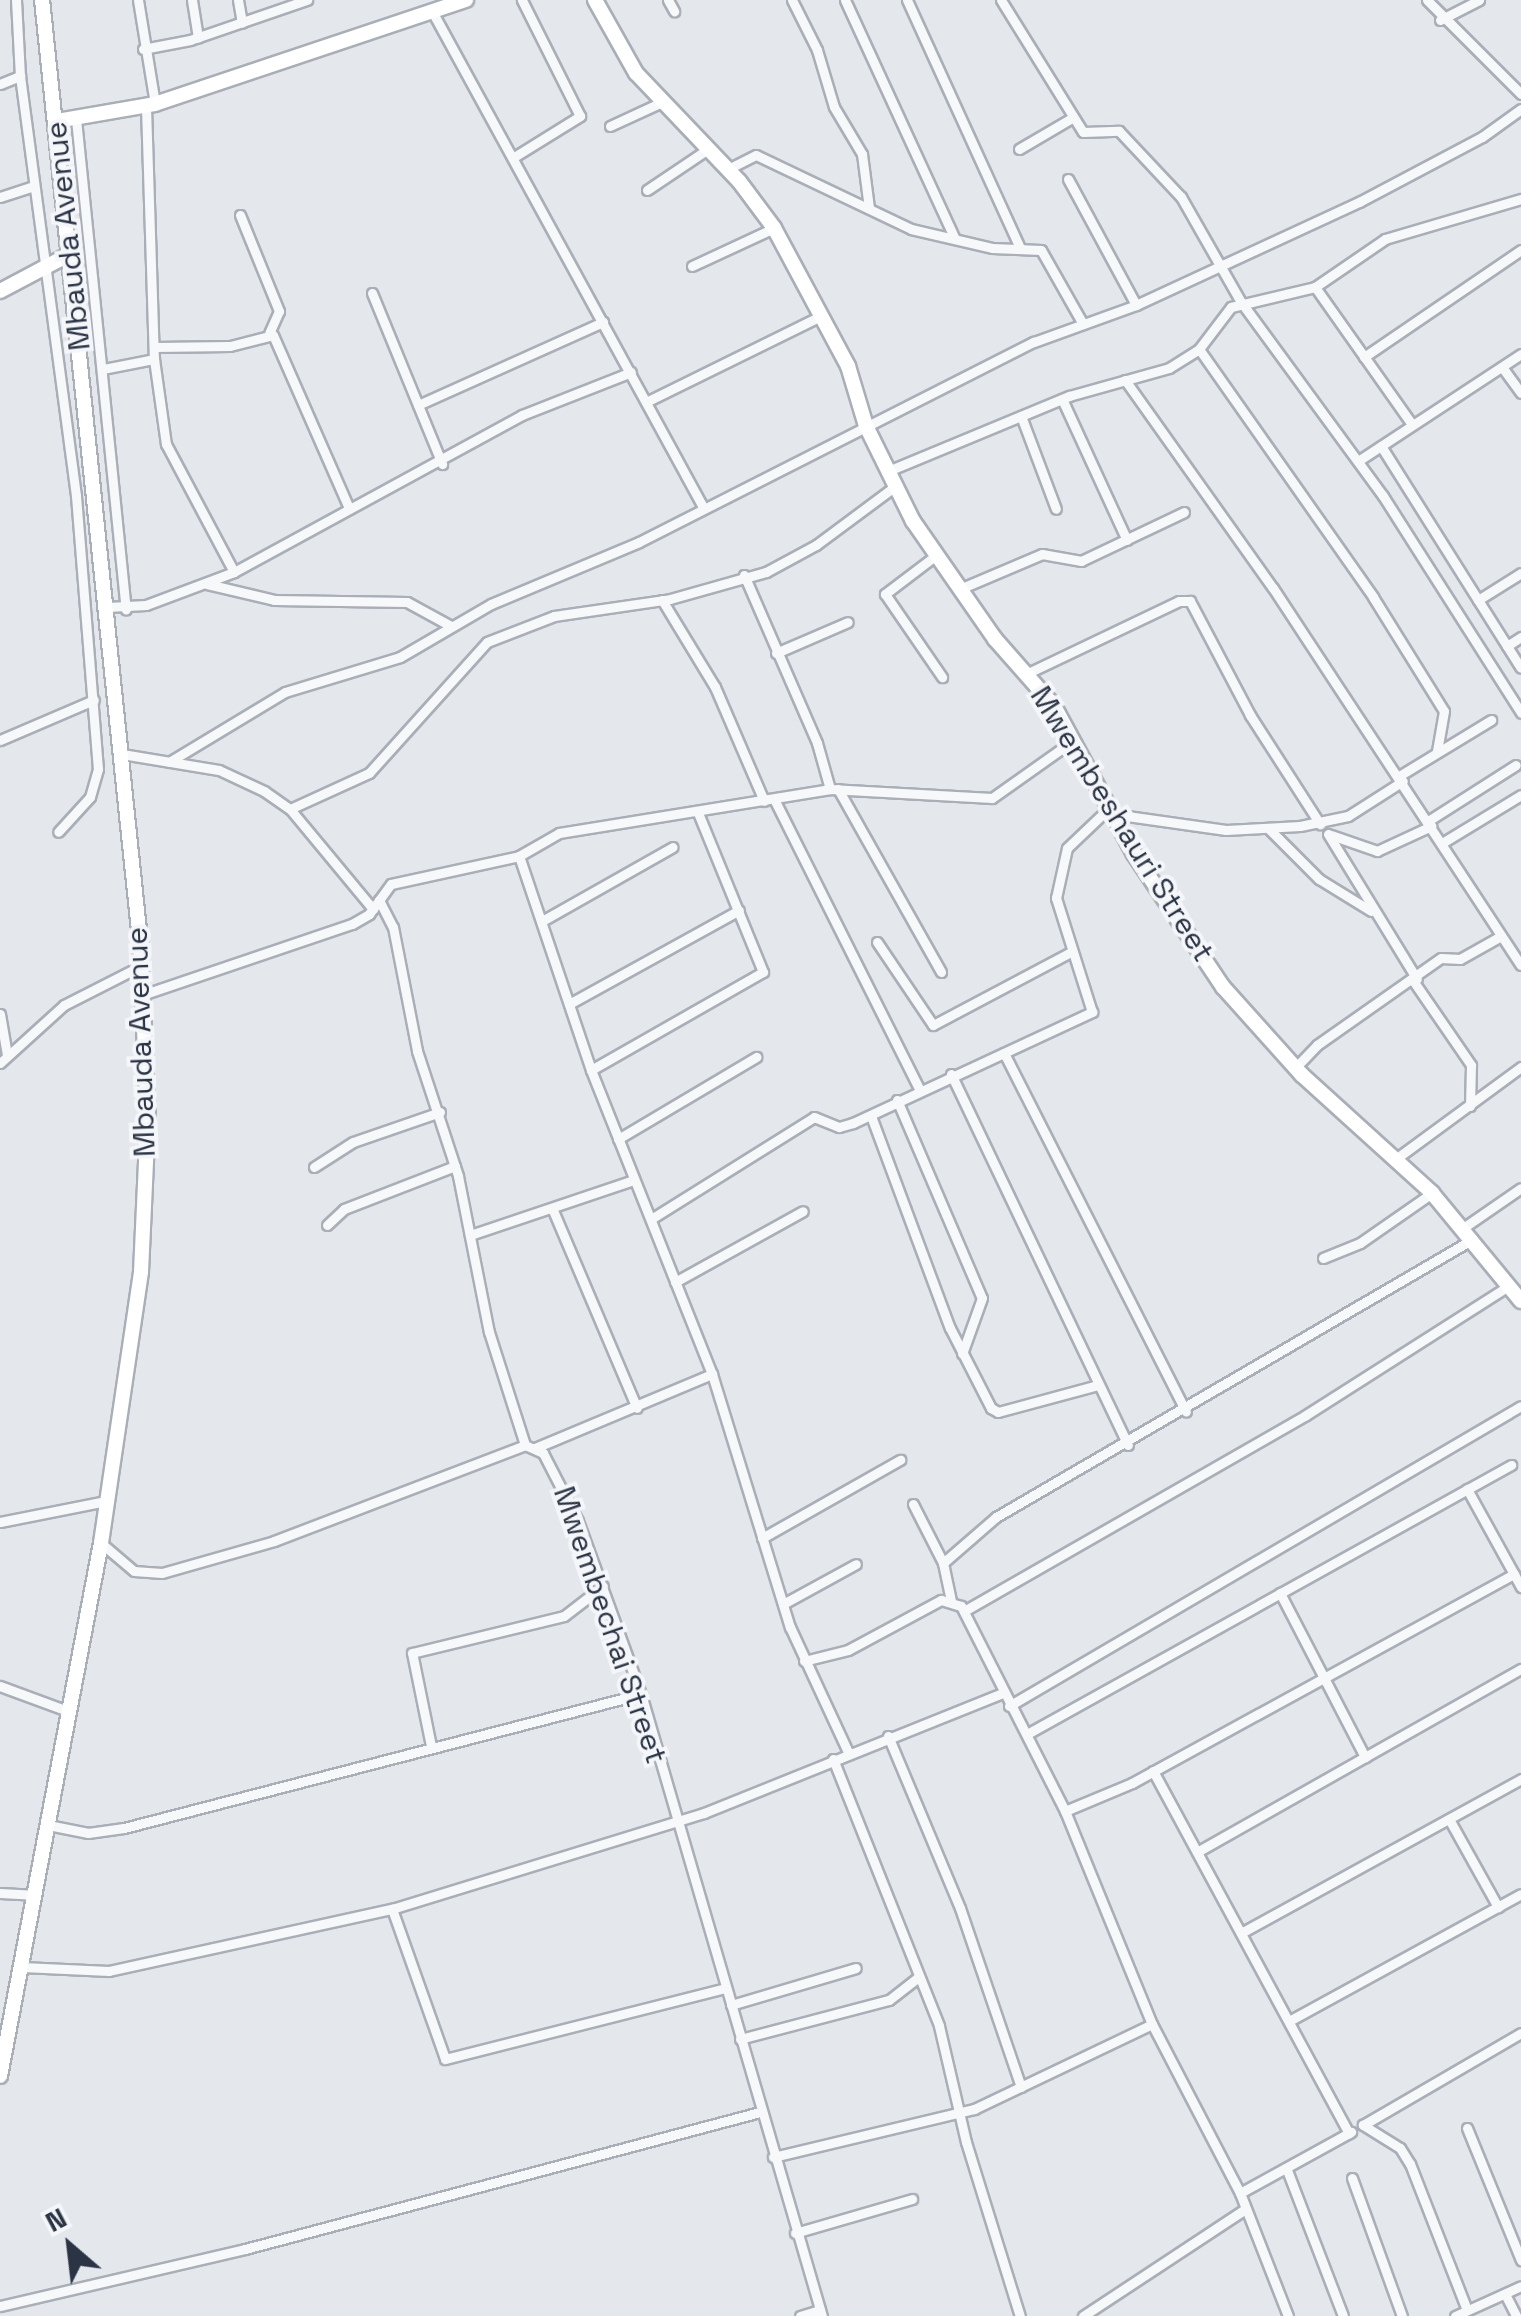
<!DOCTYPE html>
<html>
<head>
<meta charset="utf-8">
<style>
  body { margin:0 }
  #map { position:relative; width:1521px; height:2316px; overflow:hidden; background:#e4e7ec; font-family:"Space Grotesk",sans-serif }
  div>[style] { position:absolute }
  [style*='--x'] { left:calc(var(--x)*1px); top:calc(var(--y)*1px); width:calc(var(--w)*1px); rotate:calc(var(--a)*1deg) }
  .roads { filter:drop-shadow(2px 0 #a9aeb7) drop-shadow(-2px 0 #a9aeb7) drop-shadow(0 2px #a9aeb7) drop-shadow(0 -2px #a9aeb7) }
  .street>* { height:9px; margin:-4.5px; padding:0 4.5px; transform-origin:4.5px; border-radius:4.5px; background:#f7f8fa }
  .secondary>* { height:14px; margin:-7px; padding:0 7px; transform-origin:7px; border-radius:7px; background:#fff }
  span { translate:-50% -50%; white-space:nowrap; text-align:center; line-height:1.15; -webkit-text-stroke:8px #f4f6f9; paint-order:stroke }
  .street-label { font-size:30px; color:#2b3445 }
  .north { position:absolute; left:20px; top:2196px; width:100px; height:100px; -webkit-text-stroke:8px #f4f6f9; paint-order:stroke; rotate:332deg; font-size:28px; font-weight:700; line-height:40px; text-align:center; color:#2b3445 }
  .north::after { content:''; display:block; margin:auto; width:35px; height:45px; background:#2b3445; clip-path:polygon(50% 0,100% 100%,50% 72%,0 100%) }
</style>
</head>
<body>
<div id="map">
  <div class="roads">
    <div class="street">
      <div style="--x:16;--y:0;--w:76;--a:87"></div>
      <div style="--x:20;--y:76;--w:424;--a:82.4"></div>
      <div style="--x:76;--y:496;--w:274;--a:85.4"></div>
      <div style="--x:98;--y:769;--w:29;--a:106"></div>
      <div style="--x:90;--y:797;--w:47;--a:132.4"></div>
      <div style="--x:138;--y:0;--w:105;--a:80.7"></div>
      <div style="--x:192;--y:0;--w:38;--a:81"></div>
      <div style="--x:238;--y:0;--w:23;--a:80"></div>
      <div style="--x:668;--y:0;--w:13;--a:61"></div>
      <div style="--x:792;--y:0;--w:56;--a:63.4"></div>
      <div style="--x:817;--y:50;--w:59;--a:73.4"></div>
      <div style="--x:834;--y:107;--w:55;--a:59.2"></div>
      <div style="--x:862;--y:154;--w:54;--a:82.6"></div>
      <div style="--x:845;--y:0;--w:261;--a:65.3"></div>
      <div style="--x:907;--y:0;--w:273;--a:65.5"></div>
      <div style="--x:1001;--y:0;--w:155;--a:58.2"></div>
      <div style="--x:1083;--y:132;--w:36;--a:-2"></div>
      <div style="--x:1119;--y:131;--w:91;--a:46.8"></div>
      <div style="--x:1181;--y:197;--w:121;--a:60.3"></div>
      <div style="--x:1241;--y:302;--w:240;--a:53.8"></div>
      <div style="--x:1383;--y:496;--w:257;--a:57.5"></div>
      <div style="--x:1427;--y:0;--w:133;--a:45"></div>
      <div style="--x:433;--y:13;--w:563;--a:61.34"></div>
      <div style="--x:1440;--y:20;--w:44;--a:-27.1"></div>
      <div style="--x:143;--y:49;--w:48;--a:-10.8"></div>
      <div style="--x:190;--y:40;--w:124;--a:-18.9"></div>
      <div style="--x:0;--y:84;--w:22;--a:-22"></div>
      <div style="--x:146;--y:107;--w:252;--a:88.2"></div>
      <div style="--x:154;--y:359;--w:86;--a:82"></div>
      <div style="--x:166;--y:444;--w:145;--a:62"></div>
      <div style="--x:76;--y:119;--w:493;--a:84.2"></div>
      <div style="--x:610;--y:126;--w:60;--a:-24.8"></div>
      <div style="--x:1019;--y:149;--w:61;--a:-30.3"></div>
      <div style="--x:514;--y:157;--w:78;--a:-31.8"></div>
      <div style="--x:580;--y:116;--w:130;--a:-116.6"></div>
      <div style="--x:728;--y:169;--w:31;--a:-27"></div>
      <div style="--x:756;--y:155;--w:172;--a:25.5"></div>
      <div style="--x:911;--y:229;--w:83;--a:13.2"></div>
      <div style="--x:992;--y:248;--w:49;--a:2.3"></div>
      <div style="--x:1041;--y:250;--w:85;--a:60.4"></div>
      <div style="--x:1068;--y:179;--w:143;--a:61.6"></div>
      <div style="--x:647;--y:190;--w:73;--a:-33.9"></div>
      <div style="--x:0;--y:197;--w:36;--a:-18"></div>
      <div style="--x:240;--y:215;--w:104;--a:67.9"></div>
      <div style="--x:279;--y:311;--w:24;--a:114"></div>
      <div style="--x:692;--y:266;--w:90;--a:-24.9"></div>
      <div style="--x:1315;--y:287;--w:166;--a:54.8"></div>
      <div style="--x:372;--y:293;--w:185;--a:67.7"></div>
      <div style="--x:155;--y:347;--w:75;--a:-0.8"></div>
      <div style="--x:230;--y:346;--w:44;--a:-14.3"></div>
      <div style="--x:273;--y:335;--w:187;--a:66.3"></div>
      <div style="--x:1199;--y:349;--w:303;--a:54.9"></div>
      <div style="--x:1373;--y:597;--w:134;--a:58.1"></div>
      <div style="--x:1444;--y:711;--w:41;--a:99.9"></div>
      <div style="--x:1364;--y:357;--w:190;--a:-34.3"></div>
      <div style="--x:1502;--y:367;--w:32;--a:54"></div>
      <div style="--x:103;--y:369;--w:52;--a:-11.1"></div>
      <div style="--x:1125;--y:380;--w:255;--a:54.6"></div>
      <div style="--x:1273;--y:588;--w:451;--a:56.7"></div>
      <div style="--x:1062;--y:399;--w:155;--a:65.3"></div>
      <div style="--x:646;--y:402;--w:195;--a:-26.2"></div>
      <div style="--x:418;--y:405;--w:203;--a:-24.2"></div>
      <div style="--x:1021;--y:416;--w:99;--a:69.4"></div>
      <div style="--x:1381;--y:446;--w:262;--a:57.8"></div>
      <div style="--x:1358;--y:461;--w:195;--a:-33.3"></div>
      <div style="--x:888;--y:471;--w:196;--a:-22.5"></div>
      <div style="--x:1069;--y:396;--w:104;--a:-15.6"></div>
      <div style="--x:1169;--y:368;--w:36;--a:-32"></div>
      <div style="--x:1199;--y:349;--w:53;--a:-52.7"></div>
      <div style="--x:1231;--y:307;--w:86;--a:-13.4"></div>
      <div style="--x:1315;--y:287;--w:85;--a:-34.4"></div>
      <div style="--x:1385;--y:239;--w:142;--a:-16.4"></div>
      <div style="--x:935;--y:556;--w:63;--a:142.8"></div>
      <div style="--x:885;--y:594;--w:101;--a:55.5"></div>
      <div style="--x:744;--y:575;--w:183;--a:66.5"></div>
      <div style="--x:817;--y:743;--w:48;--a:74.2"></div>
      <div style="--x:207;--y:584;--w:69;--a:13.4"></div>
      <div style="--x:274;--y:600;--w:133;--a:0.9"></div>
      <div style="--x:407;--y:602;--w:50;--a:28.6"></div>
      <div style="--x:962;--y:588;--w:87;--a:-23"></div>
      <div style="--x:1042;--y:554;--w:40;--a:10"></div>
      <div style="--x:1081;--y:561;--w:114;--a:-25.4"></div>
      <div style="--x:662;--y:600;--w:102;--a:58.7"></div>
      <div style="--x:715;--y:687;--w:124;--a:66.7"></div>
      <div style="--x:1478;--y:600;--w:51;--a:-32.1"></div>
      <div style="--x:107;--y:607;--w:39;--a:-3"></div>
      <div style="--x:146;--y:605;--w:94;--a:-20.6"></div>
      <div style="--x:234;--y:572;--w:328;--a:-28.6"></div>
      <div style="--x:522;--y:415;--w:117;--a:-21.5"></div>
      <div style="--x:1507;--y:646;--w:17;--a:-33"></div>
      <div style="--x:776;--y:653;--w:78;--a:-23.3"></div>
      <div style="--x:1028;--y:673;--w:167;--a:-25.5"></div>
      <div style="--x:1179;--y:601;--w:11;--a:0"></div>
      <div style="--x:1190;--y:601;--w:129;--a:62.2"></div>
      <div style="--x:1250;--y:715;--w:130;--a:57.3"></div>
      <div style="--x:0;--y:740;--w:102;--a:-23.1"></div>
      <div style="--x:122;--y:754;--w:98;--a:9.4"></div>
      <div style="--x:219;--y:770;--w:50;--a:25"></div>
      <div style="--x:264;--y:791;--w:32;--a:35"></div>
      <div style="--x:290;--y:809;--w:130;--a:50.3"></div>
      <div style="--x:169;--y:762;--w:135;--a:-31.1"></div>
      <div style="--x:285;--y:692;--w:120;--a:-16.9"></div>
      <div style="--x:400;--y:657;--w:105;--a:-30.2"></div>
      <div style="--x:491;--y:604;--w:160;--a:-22.7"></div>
      <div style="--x:639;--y:542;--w:443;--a:-26.9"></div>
      <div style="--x:1034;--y:342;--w:109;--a:-19.9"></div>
      <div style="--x:1136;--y:305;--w:246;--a:-24.8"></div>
      <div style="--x:1359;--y:202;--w:139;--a:-27.9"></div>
      <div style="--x:1482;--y:137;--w:48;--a:-35.7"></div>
      <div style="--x:1399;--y:776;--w:108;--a:-31.3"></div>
      <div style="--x:838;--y:789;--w:210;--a:60.6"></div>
      <div style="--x:774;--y:799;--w:323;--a:63.4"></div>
      <div style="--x:290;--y:809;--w:87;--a:-24.5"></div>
      <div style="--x:369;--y:773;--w:176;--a:-48"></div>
      <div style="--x:487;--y:642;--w:72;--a:-21.2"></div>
      <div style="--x:554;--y:616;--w:117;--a:-8.3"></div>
      <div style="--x:670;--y:599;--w:100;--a:-15.7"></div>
      <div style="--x:766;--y:572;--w:57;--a:-28.4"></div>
      <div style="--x:816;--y:545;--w:97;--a:-36.6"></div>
      <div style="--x:1113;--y:814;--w:114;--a:8.1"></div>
      <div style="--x:1226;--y:830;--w:74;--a:-3.1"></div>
      <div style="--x:1300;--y:826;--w:49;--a:-11.8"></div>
      <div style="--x:1348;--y:816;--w:65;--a:-32.5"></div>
      <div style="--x:1428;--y:821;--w:104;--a:-32.5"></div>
      <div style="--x:1269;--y:829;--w:71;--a:45"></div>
      <div style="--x:1319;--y:879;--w:61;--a:31.6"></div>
      <div style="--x:1328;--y:834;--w:170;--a:58.5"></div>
      <div style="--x:1331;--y:835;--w:49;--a:19.2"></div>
      <div style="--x:1377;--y:851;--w:60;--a:-24.8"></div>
      <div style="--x:1442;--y:843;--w:92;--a:-31.3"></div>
      <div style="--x:519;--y:856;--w:226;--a:71.4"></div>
      <div style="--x:591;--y:1070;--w:327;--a:68.3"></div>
      <div style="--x:712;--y:1374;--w:265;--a:72.9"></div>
      <div style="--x:790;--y:1627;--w:140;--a:65.1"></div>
      <div style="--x:379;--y:900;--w:30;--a:63"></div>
      <div style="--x:393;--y:927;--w:126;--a:79"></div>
      <div style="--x:417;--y:1051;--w:132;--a:71.8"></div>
      <div style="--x:458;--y:1176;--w:159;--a:78.8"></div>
      <div style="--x:489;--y:1332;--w:119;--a:72.3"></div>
      <div style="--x:542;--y:921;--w:150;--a:-29.5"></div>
      <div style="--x:877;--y:942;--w:100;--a:56"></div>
      <div style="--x:933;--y:1025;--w:156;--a:-27.9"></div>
      <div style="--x:1414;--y:982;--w:101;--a:55.5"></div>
      <div style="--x:1471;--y:1065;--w:41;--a:91.4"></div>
      <div style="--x:142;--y:995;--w:222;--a:-18.7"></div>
      <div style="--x:352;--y:924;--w:20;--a:-30"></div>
      <div style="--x:369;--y:914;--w:37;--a:-54"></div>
      <div style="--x:391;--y:884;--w:131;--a:-12.3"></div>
      <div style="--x:519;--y:856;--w:46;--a:-29.9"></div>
      <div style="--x:559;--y:833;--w:275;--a:-9.2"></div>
      <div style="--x:830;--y:789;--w:162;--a:3.2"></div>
      <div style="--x:992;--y:798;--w:100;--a:-35.3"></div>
      <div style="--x:569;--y:1004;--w:194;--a:-28.9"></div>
      <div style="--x:0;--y:1014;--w:42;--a:80.3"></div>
      <div style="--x:1004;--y:1053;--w:402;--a:63.1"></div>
      <div style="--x:0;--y:1063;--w:86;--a:-42.2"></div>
      <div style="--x:64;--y:1005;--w:86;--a:-26.9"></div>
      <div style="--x:1295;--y:1068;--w:32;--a:-46"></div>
      <div style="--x:1317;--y:1045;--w:151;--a:-35.1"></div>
      <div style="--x:1441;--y:958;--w:19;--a:3"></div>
      <div style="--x:1460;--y:959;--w:47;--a:-29.3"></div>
      <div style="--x:591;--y:1070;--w:198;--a:-29.7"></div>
      <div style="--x:763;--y:972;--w:172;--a:-112.2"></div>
      <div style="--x:951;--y:1074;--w:411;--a:64.5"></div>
      <div style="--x:897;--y:1100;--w:215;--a:66.8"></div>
      <div style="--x:982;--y:1298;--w:59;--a:109.7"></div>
      <div style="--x:871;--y:1116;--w:226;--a:69.6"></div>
      <div style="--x:950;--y:1328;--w:90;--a:62.9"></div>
      <div style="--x:991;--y:1408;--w:8;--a:30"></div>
      <div style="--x:998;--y:1412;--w:104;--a:-15.1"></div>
      <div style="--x:618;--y:1139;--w:161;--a:-30.7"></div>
      <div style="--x:1397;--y:1158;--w:154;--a:-36.3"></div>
      <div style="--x:314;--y:1167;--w:46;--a:-32.7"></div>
      <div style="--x:353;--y:1142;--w:92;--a:-19"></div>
      <div style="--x:552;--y:1208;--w:217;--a:67"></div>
      <div style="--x:651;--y:1219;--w:192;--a:-32"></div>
      <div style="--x:814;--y:1117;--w:27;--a:22"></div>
      <div style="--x:839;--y:1127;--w:15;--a:-16"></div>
      <div style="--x:853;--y:1123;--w:264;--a:-24.9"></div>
      <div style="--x:1092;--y:1012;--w:120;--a:-107.5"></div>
      <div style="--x:1056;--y:898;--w:51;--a:-77.6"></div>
      <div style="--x:1067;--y:848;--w:57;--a:-43.6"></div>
      <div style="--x:327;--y:1225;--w:23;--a:-43"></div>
      <div style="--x:344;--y:1209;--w:119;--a:-21.2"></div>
      <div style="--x:1463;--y:1228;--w:70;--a:-34.6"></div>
      <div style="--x:470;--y:1235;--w:172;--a:-18.6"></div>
      <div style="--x:1323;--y:1258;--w:40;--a:-22"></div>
      <div style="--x:1360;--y:1243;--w:88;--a:-34.8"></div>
      <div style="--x:675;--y:1282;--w:146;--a:-29"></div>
      <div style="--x:535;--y:1448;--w:192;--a:-22.7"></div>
      <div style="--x:1467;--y:1489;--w:97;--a:61.1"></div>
      <div style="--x:913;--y:1504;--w:66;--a:63"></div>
      <div style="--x:943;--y:1563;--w:39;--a:78"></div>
      <div style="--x:0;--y:1522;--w:108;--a:-11.2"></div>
      <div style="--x:762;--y:1538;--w:159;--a:-29.5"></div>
      <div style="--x:101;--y:1543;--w:43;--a:40.3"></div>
      <div style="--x:134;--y:1571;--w:28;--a:4"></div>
      <div style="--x:162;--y:1573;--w:116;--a:-15.9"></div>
      <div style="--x:274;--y:1541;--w:269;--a:-20.9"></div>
      <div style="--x:525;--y:1445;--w:20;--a:24"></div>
      <div style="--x:543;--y:1453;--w:76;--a:62.8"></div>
      <div style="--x:578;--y:1521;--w:184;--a:70"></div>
      <div style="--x:641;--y:1694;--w:648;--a:73.78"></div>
      <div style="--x:943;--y:1563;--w:70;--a:-41"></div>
      <div style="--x:996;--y:1517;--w:552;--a:-30.23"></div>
      <div style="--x:1280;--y:1593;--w:185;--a:62.6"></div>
      <div style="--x:783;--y:1604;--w:83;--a:-28.7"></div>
      <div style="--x:964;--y:1611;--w:394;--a:-29.8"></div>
      <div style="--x:1306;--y:1415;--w:242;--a:-32.5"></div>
      <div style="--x:804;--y:1661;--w:45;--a:-14"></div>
      <div style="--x:848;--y:1650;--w:106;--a:-28.3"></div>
      <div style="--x:941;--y:1600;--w:21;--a:17"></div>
      <div style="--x:961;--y:1606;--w:230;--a:63.1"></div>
      <div style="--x:1065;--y:1811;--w:230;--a:67.8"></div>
      <div style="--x:1152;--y:2024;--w:191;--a:62.5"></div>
      <div style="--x:1240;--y:2193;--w:132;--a:68.7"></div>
      <div style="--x:0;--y:1686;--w:72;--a:20.2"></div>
      <div style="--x:1009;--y:1706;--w:593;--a:-30.37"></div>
      <div style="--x:1027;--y:1734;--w:554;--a:-29.06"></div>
      <div style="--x:888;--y:1736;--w:186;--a:67.3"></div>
      <div style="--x:960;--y:1908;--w:189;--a:71.2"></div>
      <div style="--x:431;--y:1746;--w:95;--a:-101.5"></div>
      <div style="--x:412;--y:1653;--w:156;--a:-13.7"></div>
      <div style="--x:564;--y:1616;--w:49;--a:-37.6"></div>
      <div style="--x:833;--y:1759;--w:287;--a:68.3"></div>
      <div style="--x:939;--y:2026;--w:119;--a:76.9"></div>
      <div style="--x:966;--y:2142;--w:182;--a:72.8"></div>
      <div style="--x:1153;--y:1771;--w:412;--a:61.6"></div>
      <div style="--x:1065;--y:1811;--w:73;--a:-22.7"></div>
      <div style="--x:1132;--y:1783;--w:435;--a:-28.7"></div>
      <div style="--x:1514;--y:1574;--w:15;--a:62"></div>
      <div style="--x:1449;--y:1819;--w:101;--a:60.9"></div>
      <div style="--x:48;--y:1825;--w:41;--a:11.3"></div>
      <div style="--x:88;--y:1833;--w:36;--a:-8"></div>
      <div style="--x:124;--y:1828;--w:534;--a:-14.53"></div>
      <div style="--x:1197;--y:1852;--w:372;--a:-29.5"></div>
      <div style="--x:0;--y:1893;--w:33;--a:3"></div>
      <div style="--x:392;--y:1909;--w:159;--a:70.5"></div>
      <div style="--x:445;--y:2059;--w:290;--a:-14.2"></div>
      <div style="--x:1241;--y:1933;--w:320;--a:-28.8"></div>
      <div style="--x:22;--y:1967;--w:87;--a:2.6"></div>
      <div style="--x:109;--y:1971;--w:290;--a:-12.4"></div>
      <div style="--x:392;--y:1909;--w:326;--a:-17.1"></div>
      <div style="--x:704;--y:1813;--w:322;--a:-21.9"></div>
      <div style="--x:731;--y:2005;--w:130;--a:-16.5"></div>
      <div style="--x:1289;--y:2021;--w:264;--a:-28.7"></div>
      <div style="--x:740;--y:2039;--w:154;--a:-14.7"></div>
      <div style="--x:889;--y:2000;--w:36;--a:-38"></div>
      <div style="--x:1467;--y:2128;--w:143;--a:67.8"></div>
      <div style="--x:773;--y:2157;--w:207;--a:-13.4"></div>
      <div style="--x:974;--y:2109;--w:197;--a:-25.5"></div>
      <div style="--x:1287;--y:2170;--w:156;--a:69"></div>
      <div style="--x:1352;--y:2178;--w:147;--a:70.1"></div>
      <div style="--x:1240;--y:2193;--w:127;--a:-28.8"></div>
      <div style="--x:795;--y:2233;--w:122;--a:-16.2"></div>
      <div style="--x:1505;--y:2294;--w:25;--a:63"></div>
      <div style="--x:0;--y:2306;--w:252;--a:-13.1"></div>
      <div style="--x:245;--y:2249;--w:533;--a:-14.9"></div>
      <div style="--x:1467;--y:2310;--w:157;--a:-111.3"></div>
      <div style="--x:1410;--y:2164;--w:19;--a:-122"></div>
      <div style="--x:1400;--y:2148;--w:44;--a:-148.1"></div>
      <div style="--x:1363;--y:2125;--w:183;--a:-30.2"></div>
      <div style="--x:800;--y:2316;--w:21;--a:-17"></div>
      <div style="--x:1083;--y:2316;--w:191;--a:-33.4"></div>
      <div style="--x:1455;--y:2316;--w:72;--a:-24.4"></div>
    </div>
    <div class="secondary">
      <div style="--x:595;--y:0;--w:84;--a:60.7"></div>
      <div style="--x:636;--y:73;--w:149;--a:46.4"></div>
      <div style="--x:739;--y:181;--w:59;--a:53.3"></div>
      <div style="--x:774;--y:228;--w:157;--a:61.8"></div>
      <div style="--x:848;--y:366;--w:63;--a:73.3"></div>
      <div style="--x:866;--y:426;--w:106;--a:63.7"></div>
      <div style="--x:913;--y:521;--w:144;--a:55.2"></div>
      <div style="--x:995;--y:639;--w:89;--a:48.6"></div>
      <div style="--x:1054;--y:706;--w:168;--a:61.6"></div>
      <div style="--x:1134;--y:854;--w:160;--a:56.2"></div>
      <div style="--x:1223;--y:987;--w:118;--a:48.1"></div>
      <div style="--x:1302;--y:1075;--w:176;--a:42.2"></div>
      <div style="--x:1432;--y:1193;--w:140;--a:50.5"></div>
      <div style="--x:57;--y:121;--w:99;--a:-9.8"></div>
      <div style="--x:155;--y:104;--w:328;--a:-18.5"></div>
      <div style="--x:0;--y:291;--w:77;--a:-27.9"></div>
      <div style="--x:0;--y:2076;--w:542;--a:-79.27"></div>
      <div style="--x:101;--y:1543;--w:274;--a:-81.6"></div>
      <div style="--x:141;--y:1272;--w:152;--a:-87.4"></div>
      <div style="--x:148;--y:1120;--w:180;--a:-92.5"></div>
      <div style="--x:140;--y:940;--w:945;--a:-95.95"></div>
    </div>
  </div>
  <div class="street-label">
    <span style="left:68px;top:236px;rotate:-96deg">Mbauda Avenue</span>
    <span style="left:1122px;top:824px;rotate:58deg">Mwembeshauri Street</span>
    <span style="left:141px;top:1042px;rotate:-92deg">Mbauda Avenue</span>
    <span style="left:610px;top:1625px;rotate:71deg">Mwembechai Street</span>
  </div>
  <div class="north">N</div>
</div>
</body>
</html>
